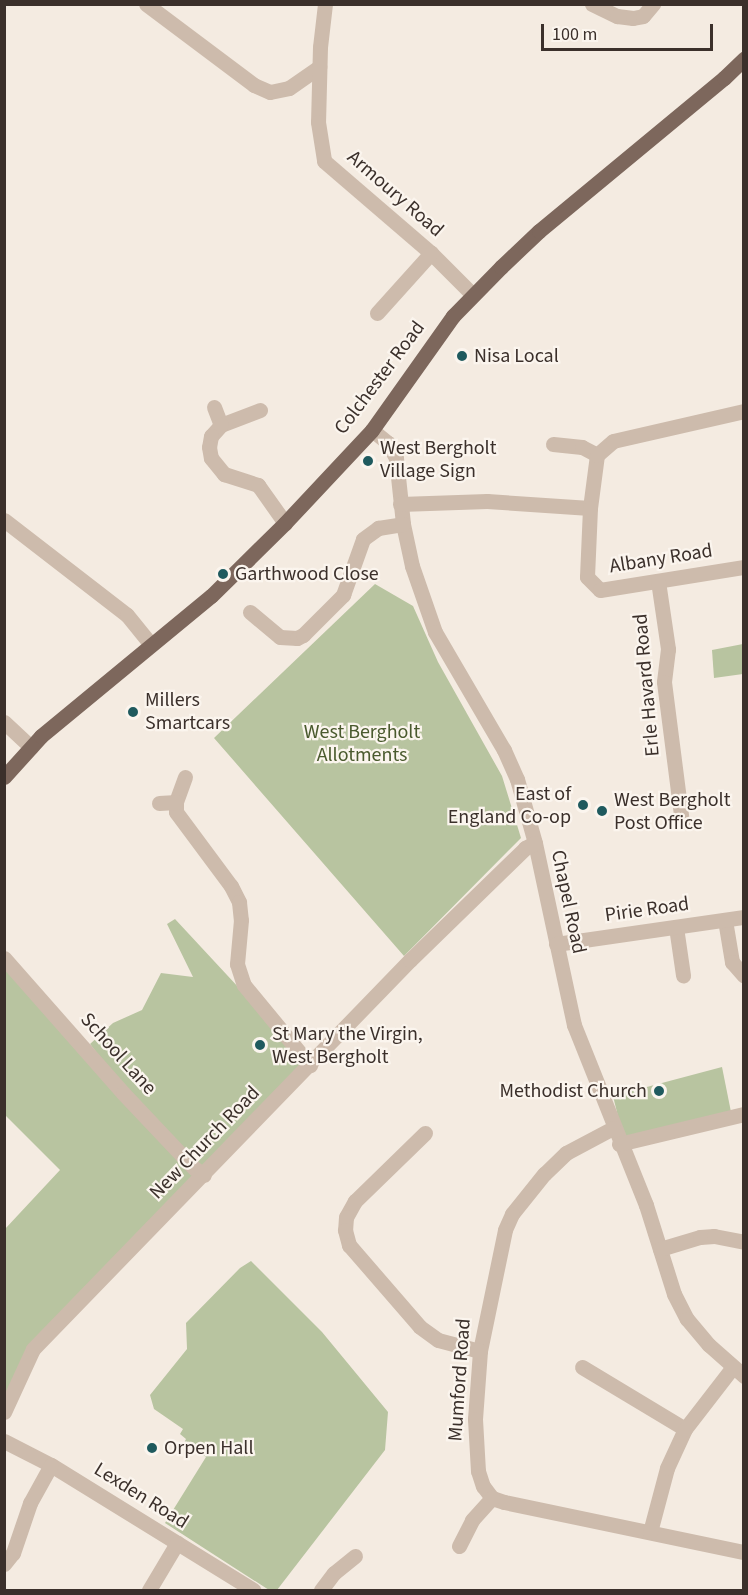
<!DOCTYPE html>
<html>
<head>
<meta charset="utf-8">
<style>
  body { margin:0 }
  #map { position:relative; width:748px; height:1595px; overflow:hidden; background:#f4ebe1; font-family:"Source Sans 3",sans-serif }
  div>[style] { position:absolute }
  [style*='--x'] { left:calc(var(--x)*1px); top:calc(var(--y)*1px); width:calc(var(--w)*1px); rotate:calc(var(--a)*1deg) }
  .green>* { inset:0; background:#b8c4a0 }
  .minor>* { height:15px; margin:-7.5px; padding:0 7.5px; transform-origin:7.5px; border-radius:7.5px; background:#cdbbac }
  .major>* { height:15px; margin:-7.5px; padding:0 7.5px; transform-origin:7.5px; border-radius:7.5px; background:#7d675c }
  .dots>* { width:16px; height:16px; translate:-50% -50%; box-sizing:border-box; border:3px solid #fbf5ee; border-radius:50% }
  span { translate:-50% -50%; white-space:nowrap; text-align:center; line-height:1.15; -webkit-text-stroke:4.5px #fbf5ee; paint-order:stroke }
  .street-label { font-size:20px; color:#3b302b }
  .poi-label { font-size:20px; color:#3b302b }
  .left { translate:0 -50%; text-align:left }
  .right { translate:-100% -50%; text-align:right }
  .park-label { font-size:20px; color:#4a5a2e }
  .frame { position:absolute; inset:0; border:6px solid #3b302b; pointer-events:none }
  .scale { position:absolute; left:541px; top:24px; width:172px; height:27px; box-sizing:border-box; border:3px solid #3b302b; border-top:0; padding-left:8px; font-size:18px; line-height:21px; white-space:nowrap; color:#3b302b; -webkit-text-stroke:4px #fbf5ee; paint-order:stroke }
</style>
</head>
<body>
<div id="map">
  <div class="green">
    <div style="clip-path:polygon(375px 584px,413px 606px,438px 662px,502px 776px,521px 838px,404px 956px,214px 738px)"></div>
    <div style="clip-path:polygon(743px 644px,743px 674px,714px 678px,712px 650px)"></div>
    <div style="clip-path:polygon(175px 919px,264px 1015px,304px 1065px,204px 1170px,126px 1091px,90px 1044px,113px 1023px,142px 1010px,161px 973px,193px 977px,167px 924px)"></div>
    <div style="clip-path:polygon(4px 964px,197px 1176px,26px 1350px,5px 1406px,5px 1229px,60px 1170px,5px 1115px)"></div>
    <div style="clip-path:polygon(722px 1067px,731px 1112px,624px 1141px,613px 1096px)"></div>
    <div style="clip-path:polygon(251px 1261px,322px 1332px,388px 1412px,385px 1450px,277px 1590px,269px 1590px,165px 1523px,206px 1457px,184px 1443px,186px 1439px,180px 1434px,183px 1429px,154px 1409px,150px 1395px,187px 1349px,186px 1323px,240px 1268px)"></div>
  </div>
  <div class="minor">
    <div style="--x:146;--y:4;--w:135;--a:36.9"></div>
    <div style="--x:254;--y:85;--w:17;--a:24"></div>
    <div style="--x:270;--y:92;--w:19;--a:-12"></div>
    <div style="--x:289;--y:88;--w:37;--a:-35"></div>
    <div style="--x:325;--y:4;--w:43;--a:96.6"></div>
    <div style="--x:320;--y:47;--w:75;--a:91.5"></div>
    <div style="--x:318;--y:122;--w:39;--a:81"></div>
    <div style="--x:324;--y:161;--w:141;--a:40.7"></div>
    <div style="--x:431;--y:253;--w:59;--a:45"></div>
    <div style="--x:592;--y:4;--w:28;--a:26"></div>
    <div style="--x:617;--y:16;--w:16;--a:7"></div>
    <div style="--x:633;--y:18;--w:10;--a:-11"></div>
    <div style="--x:643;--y:16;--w:16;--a:-50"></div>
    <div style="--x:377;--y:313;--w:81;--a:-48"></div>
    <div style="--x:214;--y:407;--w:19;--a:69"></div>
    <div style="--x:260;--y:410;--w:42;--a:159"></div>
    <div style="--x:221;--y:425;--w:15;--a:132"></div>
    <div style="--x:211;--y:436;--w:11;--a:100"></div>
    <div style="--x:209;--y:447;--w:11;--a:80"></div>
    <div style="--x:211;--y:458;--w:21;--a:51"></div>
    <div style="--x:224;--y:474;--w:36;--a:18"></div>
    <div style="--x:258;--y:485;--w:47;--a:54.6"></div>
    <div style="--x:372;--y:430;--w:21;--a:39"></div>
    <div style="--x:388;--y:443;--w:17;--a:62"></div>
    <div style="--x:396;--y:458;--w:66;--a:83.9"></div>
    <div style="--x:403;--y:524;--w:43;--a:77.9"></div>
    <div style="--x:412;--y:566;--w:70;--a:70.8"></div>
    <div style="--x:435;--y:632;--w:137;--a:59.7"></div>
    <div style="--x:504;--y:750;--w:32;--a:66"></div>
    <div style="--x:517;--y:779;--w:66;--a:74.3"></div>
    <div style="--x:535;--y:843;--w:186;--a:77.9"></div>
    <div style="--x:574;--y:1025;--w:194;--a:68.2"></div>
    <div style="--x:646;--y:1205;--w:93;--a:72.5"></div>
    <div style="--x:674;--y:1294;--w:28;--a:63"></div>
    <div style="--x:687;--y:1319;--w:34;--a:50"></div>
    <div style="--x:709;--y:1345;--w:47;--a:41.5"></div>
    <div style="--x:553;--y:444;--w:29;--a:6"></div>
    <div style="--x:582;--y:447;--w:17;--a:28"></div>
    <div style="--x:400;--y:504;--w:87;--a:-2"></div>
    <div style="--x:487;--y:501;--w:103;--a:3.9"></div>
    <div style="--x:590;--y:508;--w:53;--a:-82.5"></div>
    <div style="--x:597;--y:455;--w:21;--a:-41"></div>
    <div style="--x:613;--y:441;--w:134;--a:-12.9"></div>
    <div style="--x:590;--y:508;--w:69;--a:92.5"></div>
    <div style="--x:587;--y:577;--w:18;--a:45"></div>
    <div style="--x:600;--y:590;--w:146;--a:-9.1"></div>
    <div style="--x:4;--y:520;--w:155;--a:37.7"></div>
    <div style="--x:127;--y:615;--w:38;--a:51"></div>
    <div style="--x:658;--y:581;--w:69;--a:81.6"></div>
    <div style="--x:668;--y:649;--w:33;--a:97"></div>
    <div style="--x:664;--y:682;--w:141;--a:82.7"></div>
    <div style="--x:250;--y:612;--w:39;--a:40"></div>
    <div style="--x:280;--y:637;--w:17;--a:3"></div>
    <div style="--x:297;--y:638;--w:7;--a:-27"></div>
    <div style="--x:303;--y:635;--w:57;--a:-45"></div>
    <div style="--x:343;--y:595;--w:59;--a:-70.3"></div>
    <div style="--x:363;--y:539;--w:19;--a:-36"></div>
    <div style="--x:378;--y:528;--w:25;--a:-9"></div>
    <div style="--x:4;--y:722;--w:37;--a:43"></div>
    <div style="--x:185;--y:777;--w:27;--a:110"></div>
    <div style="--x:176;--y:802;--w:10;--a:90"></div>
    <div style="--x:176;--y:812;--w:92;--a:53.4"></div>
    <div style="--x:231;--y:886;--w:18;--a:63"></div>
    <div style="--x:239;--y:902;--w:18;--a:84"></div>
    <div style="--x:241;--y:920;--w:44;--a:95.2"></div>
    <div style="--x:237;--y:964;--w:22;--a:72"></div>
    <div style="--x:244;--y:985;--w:104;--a:50.5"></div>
    <div style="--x:159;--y:803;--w:17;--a:-3"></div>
    <div style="--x:725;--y:920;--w:43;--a:80.5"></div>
    <div style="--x:732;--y:962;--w:18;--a:49"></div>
    <div style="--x:676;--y:927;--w:49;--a:81.7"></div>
    <div style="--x:556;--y:944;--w:190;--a:-8.2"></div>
    <div style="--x:4;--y:958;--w:180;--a:48.6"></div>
    <div style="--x:123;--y:1093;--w:103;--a:46.6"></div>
    <div style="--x:194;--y:1168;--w:12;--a:35"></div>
    <div style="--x:613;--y:1128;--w:53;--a:152"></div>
    <div style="--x:566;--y:1153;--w:30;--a:136"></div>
    <div style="--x:544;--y:1174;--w:51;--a:128.7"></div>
    <div style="--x:512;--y:1214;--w:17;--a:114"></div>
    <div style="--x:505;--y:1230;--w:124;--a:101.7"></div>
    <div style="--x:480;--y:1351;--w:68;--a:94.2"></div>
    <div style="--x:475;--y:1419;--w:52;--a:86.7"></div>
    <div style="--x:478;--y:1471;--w:16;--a:72"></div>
    <div style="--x:483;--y:1486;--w:15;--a:53"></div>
    <div style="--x:492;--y:1498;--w:13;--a:18"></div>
    <div style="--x:504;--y:1502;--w:245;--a:11.8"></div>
    <div style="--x:425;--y:1133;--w:98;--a:135.8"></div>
    <div style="--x:355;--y:1201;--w:18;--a:119"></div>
    <div style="--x:346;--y:1217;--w:13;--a:94"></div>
    <div style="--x:345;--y:1230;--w:16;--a:75"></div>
    <div style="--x:349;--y:1245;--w:108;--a:49.1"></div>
    <div style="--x:420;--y:1327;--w:22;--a:36"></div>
    <div style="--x:438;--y:1340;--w:43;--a:14.7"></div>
    <div style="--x:619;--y:1144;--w:129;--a:-13.5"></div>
    <div style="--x:660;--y:1249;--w:42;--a:-16.7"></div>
    <div style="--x:700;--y:1237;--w:14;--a:-4"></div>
    <div style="--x:714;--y:1236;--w:31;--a:11"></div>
    <div style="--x:582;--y:1367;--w:120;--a:31"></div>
    <div style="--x:4;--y:1412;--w:69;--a:-65.3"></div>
    <div style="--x:33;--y:1349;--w:542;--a:-45.9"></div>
    <div style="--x:410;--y:960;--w:161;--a:-44.2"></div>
    <div style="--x:525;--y:848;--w:11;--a:-27"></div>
    <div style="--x:4;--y:1441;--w:53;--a:27.1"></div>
    <div style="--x:51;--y:1465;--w:238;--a:31.7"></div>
    <div style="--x:650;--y:1532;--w:66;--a:-75.1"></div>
    <div style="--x:667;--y:1468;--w:43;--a:-65.2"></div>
    <div style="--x:685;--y:1429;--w:78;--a:-52.3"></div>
    <div style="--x:459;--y:1546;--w:29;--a:-63"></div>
    <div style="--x:472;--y:1520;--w:30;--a:-48"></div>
    <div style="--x:4;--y:1564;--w:14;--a:-51"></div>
    <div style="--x:13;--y:1553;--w:53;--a:-71.2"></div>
    <div style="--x:30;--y:1503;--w:43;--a:-61.1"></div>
    <div style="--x:149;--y:1590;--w:55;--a:-59.2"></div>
    <div style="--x:321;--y:1590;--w:21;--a:-53"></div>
    <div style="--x:334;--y:1573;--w:27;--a:-39"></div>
  </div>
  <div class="major">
    <div style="--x:4;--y:777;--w:55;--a:-47.9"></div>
    <div style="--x:41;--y:736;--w:220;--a:-39.5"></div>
    <div style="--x:211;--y:596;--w:104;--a:-44.6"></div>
    <div style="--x:285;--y:523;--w:127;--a:-46.9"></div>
    <div style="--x:372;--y:430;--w:140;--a:-54.6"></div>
    <div style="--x:453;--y:316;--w:69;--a:-45.6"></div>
    <div style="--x:501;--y:267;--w:52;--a:-43.5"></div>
    <div style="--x:539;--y:231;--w:240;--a:-39.6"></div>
    <div style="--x:724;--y:78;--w:28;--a:-44"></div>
  </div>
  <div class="dots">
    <div style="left:462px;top:356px;background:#1f5a5e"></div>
    <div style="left:368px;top:461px;background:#1f5a5e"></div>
    <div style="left:223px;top:574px;background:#1f5a5e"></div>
    <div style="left:133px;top:712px;background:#1f5a5e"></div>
    <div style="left:583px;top:805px;background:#1f5a5e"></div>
    <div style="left:602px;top:811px;background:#1f5a5e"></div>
    <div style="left:260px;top:1045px;background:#1f5a5e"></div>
    <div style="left:659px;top:1091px;background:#1f5a5e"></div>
    <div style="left:152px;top:1448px;background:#1f5a5e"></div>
  </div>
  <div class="street-label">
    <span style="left:395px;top:194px;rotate:41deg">Armoury Road</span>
    <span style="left:380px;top:378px;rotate:-53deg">Colchester Road</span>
    <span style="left:661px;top:559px;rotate:-9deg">Albany Road</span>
    <span style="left:647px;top:685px;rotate:-95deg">Erle Havard Road</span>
    <span style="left:568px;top:902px;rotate:78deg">Chapel Road</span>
    <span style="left:647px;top:910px;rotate:-8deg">Pirie Road</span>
    <span style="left:118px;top:1054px;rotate:48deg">School Lane</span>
    <span style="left:205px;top:1143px;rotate:-46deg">New Church Road</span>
    <span style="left:460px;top:1380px;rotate:-86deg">Mumford Road</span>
    <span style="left:141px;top:1496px;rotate:32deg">Lexden Road</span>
  </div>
  <div class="poi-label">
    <span class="left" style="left:474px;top:356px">Nisa Local</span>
    <span class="left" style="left:380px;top:460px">West Bergholt<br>Village Sign</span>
    <span class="left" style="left:235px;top:574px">Garthwood Close</span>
    <span class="left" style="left:145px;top:712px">Millers<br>Smartcars</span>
    <span class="right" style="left:571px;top:806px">East of<br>England Co-op</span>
    <span class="left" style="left:614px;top:812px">West Bergholt<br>Post Office</span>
    <span class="left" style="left:272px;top:1046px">St Mary the Virgin,<br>West Bergholt</span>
    <span class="right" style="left:647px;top:1091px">Methodist Church</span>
    <span class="left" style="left:164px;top:1448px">Orpen Hall</span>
  </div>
  <div class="park-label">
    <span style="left:362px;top:744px">West Bergholt<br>Allotments</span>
  </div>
  <div class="frame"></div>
  <div class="scale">100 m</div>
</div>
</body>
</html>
